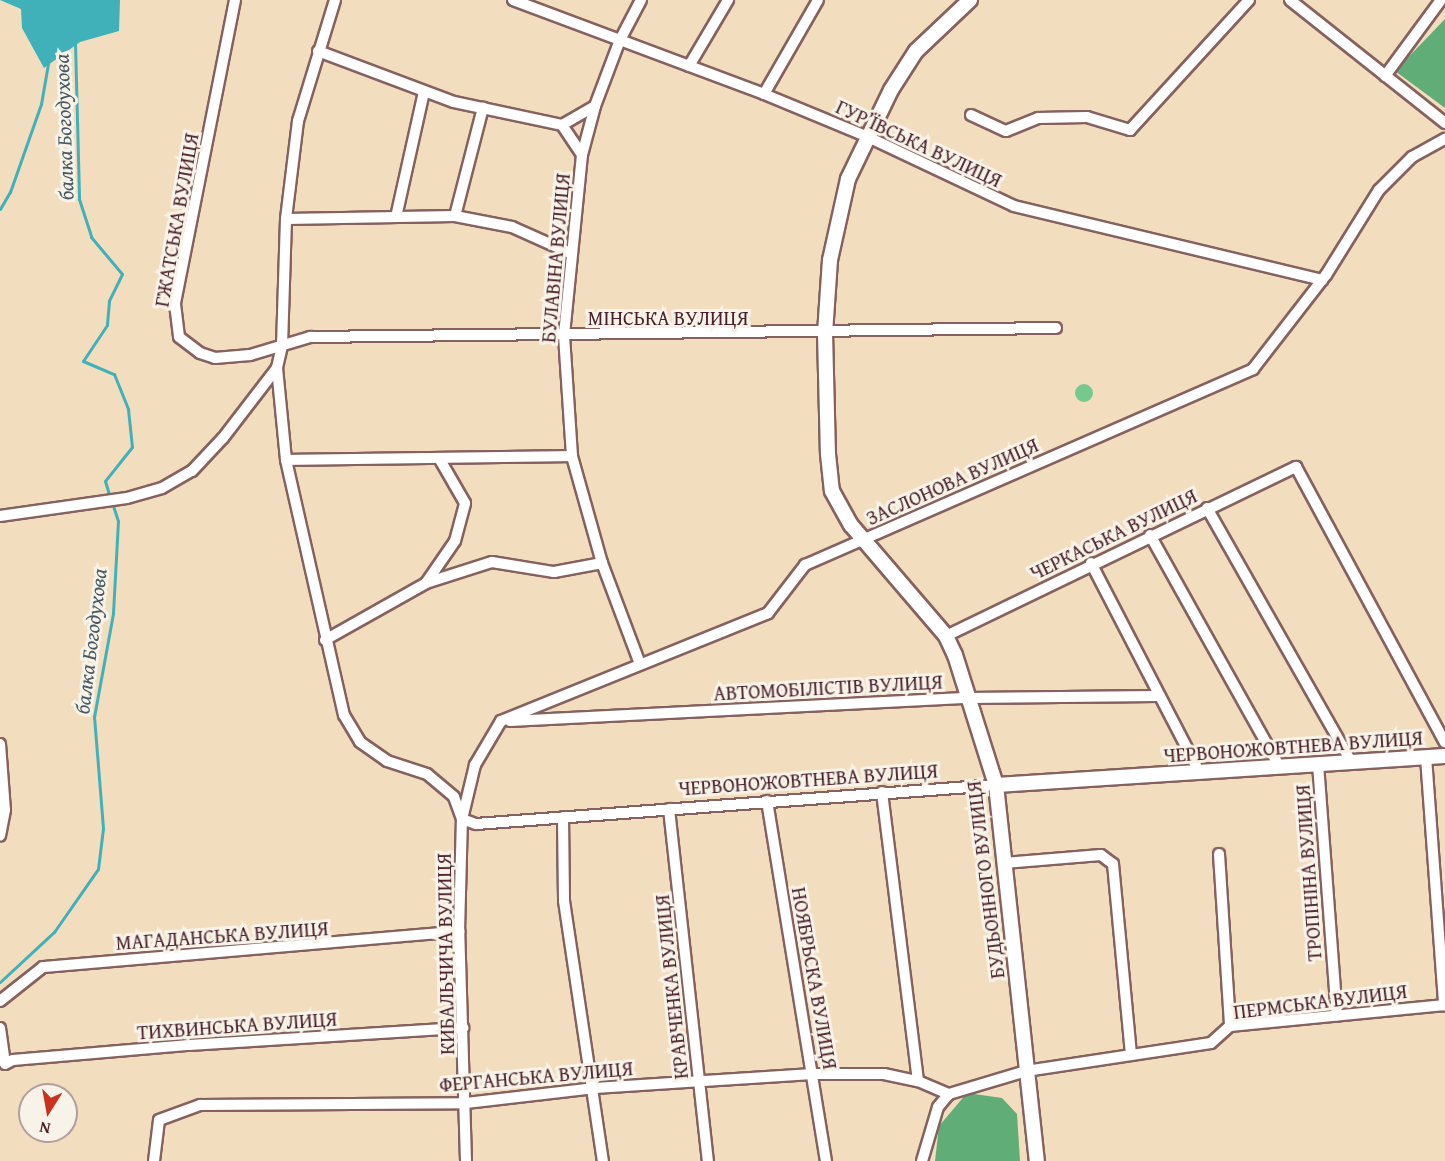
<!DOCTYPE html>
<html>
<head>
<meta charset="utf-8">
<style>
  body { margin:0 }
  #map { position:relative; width:1445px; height:1161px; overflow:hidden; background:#f3ddbf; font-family:"Gentium Book Plus",serif }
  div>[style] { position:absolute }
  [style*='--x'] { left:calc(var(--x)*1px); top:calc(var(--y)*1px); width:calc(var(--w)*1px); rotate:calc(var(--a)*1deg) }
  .green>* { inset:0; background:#76c98d }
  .round { border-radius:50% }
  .forest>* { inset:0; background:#60ad78 }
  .water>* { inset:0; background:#41b1b9 }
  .stream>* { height:3px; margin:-1.5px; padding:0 1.5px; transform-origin:1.5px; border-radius:1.5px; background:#41b1b9 }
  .roads { filter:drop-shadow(2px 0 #85625f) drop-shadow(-2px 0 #85625f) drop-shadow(0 2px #85625f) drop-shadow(0 -2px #85625f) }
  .minor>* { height:10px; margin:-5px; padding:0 5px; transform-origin:5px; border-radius:5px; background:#fff }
  .major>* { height:14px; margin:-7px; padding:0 7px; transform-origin:7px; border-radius:7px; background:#fff }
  span { translate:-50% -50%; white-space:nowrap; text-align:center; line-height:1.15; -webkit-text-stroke:6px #f7f3e8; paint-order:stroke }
  .street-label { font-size:20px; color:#4a1f2b }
  .water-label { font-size:21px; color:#465964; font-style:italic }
  .north { position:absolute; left:18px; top:1083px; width:60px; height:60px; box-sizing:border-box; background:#f7f3e8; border:2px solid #b29e9c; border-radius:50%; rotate:191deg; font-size:16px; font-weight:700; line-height:24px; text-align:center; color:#4a1f2b }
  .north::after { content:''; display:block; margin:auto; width:21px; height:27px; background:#c8321e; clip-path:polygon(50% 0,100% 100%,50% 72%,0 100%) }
</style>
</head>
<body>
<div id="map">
  <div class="green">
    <div class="round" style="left:1075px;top:384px;width:18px;height:18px"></div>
  </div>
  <div class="forest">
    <div style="clip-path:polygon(1445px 19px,1445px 108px,1395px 71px)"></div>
    <div style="clip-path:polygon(967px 1093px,1002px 1098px,1017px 1114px,1020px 1161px,935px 1161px,939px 1126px)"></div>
  </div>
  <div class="water">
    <div style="clip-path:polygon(0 0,120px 0,119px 31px,80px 42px,44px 68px,22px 28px,21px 9px)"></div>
  </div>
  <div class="stream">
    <div style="--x:75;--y:43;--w:156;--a:88.5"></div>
    <div style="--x:79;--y:199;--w:40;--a:72"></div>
    <div style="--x:91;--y:237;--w:48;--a:50"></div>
    <div style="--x:122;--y:274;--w:30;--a:116"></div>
    <div style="--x:109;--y:301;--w:24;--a:95"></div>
    <div style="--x:107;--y:325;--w:43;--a:123.7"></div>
    <div style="--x:83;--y:361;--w:34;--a:23"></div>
    <div style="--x:114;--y:374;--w:38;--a:68"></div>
    <div style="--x:128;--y:409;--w:38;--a:84"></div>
    <div style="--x:132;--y:447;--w:43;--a:128.5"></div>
    <div style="--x:105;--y:481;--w:17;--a:73"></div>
    <div style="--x:0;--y:209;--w:20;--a:-60"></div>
    <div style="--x:10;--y:192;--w:93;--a:-70.6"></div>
    <div style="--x:41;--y:104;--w:41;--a:-80.1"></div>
    <div style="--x:0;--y:982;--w:74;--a:-42.8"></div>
    <div style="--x:54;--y:932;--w:77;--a:-55.1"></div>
    <div style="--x:98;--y:869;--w:41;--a:-83"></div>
    <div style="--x:103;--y:828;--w:111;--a:-94.6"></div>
    <div style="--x:94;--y:717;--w:106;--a:-79.6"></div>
    <div style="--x:113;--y:613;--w:92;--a:-86.9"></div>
    <div style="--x:118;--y:521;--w:19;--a:-108"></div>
  </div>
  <div class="roads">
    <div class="minor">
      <div style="--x:235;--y:0;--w:310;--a:101.2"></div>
      <div style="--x:175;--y:304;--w:33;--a:83"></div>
      <div style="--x:179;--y:337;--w:26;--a:37"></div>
      <div style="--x:200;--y:353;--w:16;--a:18"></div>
      <div style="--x:215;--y:358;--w:35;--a:-5"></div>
      <div style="--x:250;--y:355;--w:63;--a:-16.7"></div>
      <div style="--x:310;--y:337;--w:746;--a:-0.69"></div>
      <div style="--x:335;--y:0;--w:127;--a:107"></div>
      <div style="--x:298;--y:121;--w:99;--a:97"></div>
      <div style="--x:286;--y:219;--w:127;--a:91.8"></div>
      <div style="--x:282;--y:346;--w:23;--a:103"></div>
      <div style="--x:277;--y:368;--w:92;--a:84.4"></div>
      <div style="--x:286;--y:460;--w:262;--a:77.2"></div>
      <div style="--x:344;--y:715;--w:31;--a:59"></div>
      <div style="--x:360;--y:742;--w:33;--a:35"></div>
      <div style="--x:387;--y:761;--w:42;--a:18"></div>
      <div style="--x:427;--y:774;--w:35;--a:40"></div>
      <div style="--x:454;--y:797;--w:23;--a:70"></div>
      <div style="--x:513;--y:0;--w:268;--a:20.5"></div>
      <div style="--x:764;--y:94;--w:113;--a:22.5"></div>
      <div style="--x:868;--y:137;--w:161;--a:25.3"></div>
      <div style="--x:1014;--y:206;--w:317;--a:13.5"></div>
      <div style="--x:1290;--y:0;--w:198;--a:38.4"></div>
      <div style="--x:318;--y:51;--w:145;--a:20.6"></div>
      <div style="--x:454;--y:102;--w:110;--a:12"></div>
      <div style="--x:562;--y:125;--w:38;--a:-30"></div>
      <div style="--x:689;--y:66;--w:77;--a:-59.4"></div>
      <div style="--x:1385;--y:76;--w:94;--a:-53.6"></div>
      <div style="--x:764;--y:94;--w:108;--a:-60.1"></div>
      <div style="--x:971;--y:115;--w:38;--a:25"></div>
      <div style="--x:1006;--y:131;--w:35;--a:-22"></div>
      <div style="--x:1038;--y:118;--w:49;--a:-1.2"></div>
      <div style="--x:1087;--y:117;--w:45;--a:16.8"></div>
      <div style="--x:1130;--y:130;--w:176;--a:-47.5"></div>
      <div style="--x:562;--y:125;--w:36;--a:56"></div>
      <div style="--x:455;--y:216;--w:112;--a:-75.5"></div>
      <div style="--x:396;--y:217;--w:128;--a:-77.4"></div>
      <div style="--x:286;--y:219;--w:169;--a:-1"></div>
      <div style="--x:455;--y:216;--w:58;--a:10.9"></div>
      <div style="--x:512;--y:227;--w:64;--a:24.1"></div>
      <div style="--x:286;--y:460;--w:286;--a:-0.8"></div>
      <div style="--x:1207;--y:508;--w:292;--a:60.4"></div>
      <div style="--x:0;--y:516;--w:128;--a:-8.1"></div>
      <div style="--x:127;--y:498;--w:36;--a:-16"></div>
      <div style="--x:162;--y:488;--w:34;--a:-30"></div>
      <div style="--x:192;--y:471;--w:45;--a:-46.8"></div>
      <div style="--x:223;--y:438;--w:88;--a:-52.4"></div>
      <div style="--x:1150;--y:535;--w:265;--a:60.8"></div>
      <div style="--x:1091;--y:563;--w:234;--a:62.6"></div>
      <div style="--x:426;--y:583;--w:51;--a:-55.4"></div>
      <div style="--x:455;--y:541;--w:39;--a:-75"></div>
      <div style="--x:465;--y:503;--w:52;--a:-120"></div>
      <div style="--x:946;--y:636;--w:389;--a:-25.8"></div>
      <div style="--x:1296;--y:467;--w:313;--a:61.6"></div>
      <div style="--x:325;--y:640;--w:116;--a:-29.4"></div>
      <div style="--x:426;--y:583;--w:69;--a:-17.7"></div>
      <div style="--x:492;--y:562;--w:63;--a:9.2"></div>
      <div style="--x:554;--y:572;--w:49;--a:-10.6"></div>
      <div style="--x:640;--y:664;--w:108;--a:-110.6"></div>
      <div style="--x:602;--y:563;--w:111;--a:-105.7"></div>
      <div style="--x:572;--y:456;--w:121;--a:-93.8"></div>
      <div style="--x:564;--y:335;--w:181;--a:-84.3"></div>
      <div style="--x:582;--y:155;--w:51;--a:-75.1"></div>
      <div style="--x:595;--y:106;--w:71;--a:-69.3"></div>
      <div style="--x:620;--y:40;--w:45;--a:-62.3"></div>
      <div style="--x:510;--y:721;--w:459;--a:-2.9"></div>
      <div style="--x:968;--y:698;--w:189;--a:-0.6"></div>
      <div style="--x:0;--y:744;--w:66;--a:85.7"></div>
      <div style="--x:5;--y:810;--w:26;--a:101"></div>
      <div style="--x:1426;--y:757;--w:249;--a:85.8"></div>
      <div style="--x:1318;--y:764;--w:252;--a:85.7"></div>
      <div style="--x:882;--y:792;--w:291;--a:82.9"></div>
      <div style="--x:767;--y:801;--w:365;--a:80.7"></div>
      <div style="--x:669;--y:809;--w:354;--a:83.7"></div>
      <div style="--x:563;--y:817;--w:84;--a:89.3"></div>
      <div style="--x:564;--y:901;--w:263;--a:81.5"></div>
      <div style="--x:462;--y:819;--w:15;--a:20"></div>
      <div style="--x:476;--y:824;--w:521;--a:-4.29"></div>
      <div style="--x:1219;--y:854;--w:172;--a:86.3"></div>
      <div style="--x:1004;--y:863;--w:97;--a:-4.7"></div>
      <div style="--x:1101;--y:855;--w:15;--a:37"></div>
      <div style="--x:1113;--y:864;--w:190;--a:84.6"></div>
      <div style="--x:0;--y:1001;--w:55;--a:-38.3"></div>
      <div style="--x:43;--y:967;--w:418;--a:-4.9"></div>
      <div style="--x:0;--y:1028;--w:36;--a:82"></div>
      <div style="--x:5;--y:1064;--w:9;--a:-27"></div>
      <div style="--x:13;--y:1060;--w:177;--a:-4.9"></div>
      <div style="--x:189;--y:1045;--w:275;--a:-3.6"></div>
      <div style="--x:154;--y:1161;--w:41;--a:-83"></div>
      <div style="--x:159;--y:1120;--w:44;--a:-20.1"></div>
      <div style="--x:200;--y:1105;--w:266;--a:-0.4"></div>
      <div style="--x:466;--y:1103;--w:130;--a:-6.6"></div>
      <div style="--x:595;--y:1088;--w:218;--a:-3.7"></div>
      <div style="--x:813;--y:1074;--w:71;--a:0"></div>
      <div style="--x:884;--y:1074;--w:35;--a:12"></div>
      <div style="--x:918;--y:1081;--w:34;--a:23"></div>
      <div style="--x:949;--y:1094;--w:80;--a:-16.6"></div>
      <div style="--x:1026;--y:1071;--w:187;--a:-8.6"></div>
      <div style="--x:1211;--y:1043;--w:25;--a:-42"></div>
      <div style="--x:1230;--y:1026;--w:216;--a:-5.6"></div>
      <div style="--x:466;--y:1161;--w:230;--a:-91.7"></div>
      <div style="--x:459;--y:931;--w:112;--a:-88.5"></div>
      <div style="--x:462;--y:819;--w:56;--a:-76.5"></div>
      <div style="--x:475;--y:765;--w:51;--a:-59.4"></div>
      <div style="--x:501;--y:721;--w:288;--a:-22"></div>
      <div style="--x:768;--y:613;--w:61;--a:-52.4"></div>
      <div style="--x:805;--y:565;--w:489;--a:-23.6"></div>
      <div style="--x:1253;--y:369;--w:119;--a:-52.2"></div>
      <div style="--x:1326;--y:275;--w:100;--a:-58.1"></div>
      <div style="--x:1379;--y:190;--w:47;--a:-45"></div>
      <div style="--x:1412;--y:157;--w:38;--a:-29"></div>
      <div style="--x:922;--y:1161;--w:56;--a:-73.5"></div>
      <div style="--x:938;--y:1107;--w:17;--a:-50"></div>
    </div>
    <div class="major">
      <div style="--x:970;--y:0;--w:74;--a:136.6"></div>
      <div style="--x:916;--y:51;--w:46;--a:122.7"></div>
      <div style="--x:891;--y:90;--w:99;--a:115.8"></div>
      <div style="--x:848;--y:179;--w:83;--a:102.5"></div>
      <div style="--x:830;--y:260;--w:73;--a:93.9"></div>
      <div style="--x:825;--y:333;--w:121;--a:88.6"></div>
      <div style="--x:828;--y:454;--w:37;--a:84"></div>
      <div style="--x:832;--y:491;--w:39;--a:61"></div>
      <div style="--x:851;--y:525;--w:146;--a:49.4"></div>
      <div style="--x:946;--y:636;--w:21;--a:65"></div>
      <div style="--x:955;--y:655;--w:136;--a:72.5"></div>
      <div style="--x:996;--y:785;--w:378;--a:83.8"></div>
      <div style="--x:996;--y:785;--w:450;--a:-3.7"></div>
    </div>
  </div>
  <div class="street-label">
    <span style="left:919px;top:143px;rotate:25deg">ГУР’ЇВСЬКА ВУЛИЦЯ</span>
    <span style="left:176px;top:220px;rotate:-80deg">ГЖАТСЬКА ВУЛИЦЯ</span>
    <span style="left:555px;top:258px;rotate:-85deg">БУЛАВІНА ВУЛИЦЯ</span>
    <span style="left:668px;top:317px">МІНСЬКА ВУЛИЦЯ</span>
    <span style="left:952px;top:481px;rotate:-24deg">ЗАСЛОНОВА ВУЛИЦЯ</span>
    <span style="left:1113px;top:534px;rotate:-26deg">ЧЕРКАСЬКА ВУЛИЦЯ</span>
    <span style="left:828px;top:687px;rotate:-3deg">АВТОМОБІЛІСТІВ ВУЛИЦЯ</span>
    <span style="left:1293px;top:746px;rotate:-4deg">ЧЕРВОНОЖОВТНЕВА ВУЛИЦЯ</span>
    <span style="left:808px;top:779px;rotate:-4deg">ЧЕРВОНОЖОВТНЕВА ВУЛИЦЯ</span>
    <span style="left:1308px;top:873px;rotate:-94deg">ТРОПІНІНА ВУЛИЦЯ</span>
    <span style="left:985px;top:880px;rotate:-97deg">БУДЬОННОГО ВУЛИЦЯ</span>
    <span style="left:222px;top:935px;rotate:-4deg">МАГАДАНСЬКА ВУЛИЦЯ</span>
    <span style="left:445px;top:954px;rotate:-91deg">КИБАЛЬЧИЧА ВУЛИЦЯ</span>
    <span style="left:815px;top:978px;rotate:80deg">НОЯБРЬСКА ВУЛИЦЯ</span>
    <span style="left:671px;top:987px;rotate:-96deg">КРАВЧЕНКА ВУЛИЦЯ</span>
    <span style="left:1320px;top:1001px;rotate:-7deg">ПЕРМСЬКА ВУЛИЦЯ</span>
    <span style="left:237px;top:1025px;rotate:-4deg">ТИХВИНСЬКА ВУЛИЦЯ</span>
    <span style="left:536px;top:1076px;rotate:-5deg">ФЕРГАНСЬКА ВУЛИЦЯ</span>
  </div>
  <div class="water-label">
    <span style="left:64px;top:127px;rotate:-92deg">балка Богодухова</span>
    <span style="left:91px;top:641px;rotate:-83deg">балка Богодухова</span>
  </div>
  <div class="north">N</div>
</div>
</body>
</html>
